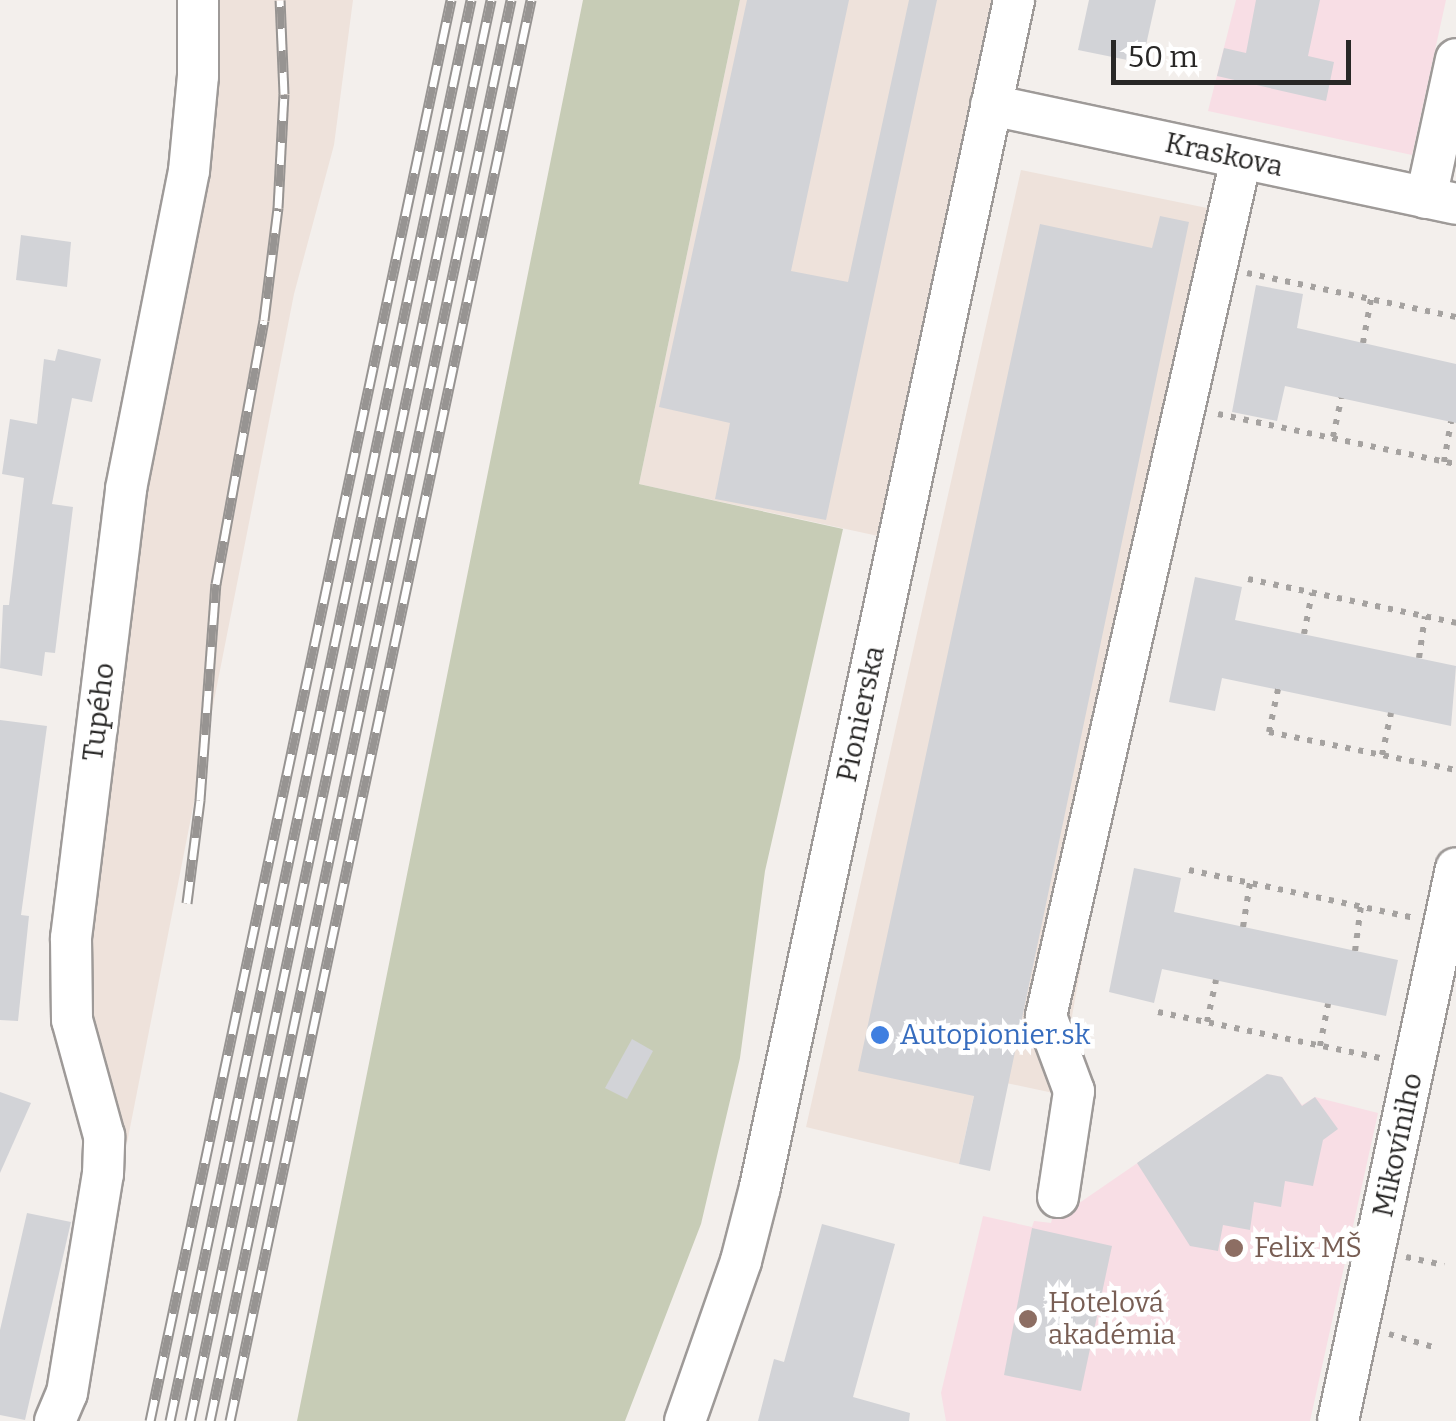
<!DOCTYPE html>
<html>
<head>
<meta charset="utf-8">
<style>
  body { margin:0 }
  #map { position:relative; width:1456px; height:1421px; overflow:hidden; background:#f3efec; font-family:Bitter,serif }
  div>[style] { position:absolute }
  [style*='--x'] { left:calc(var(--x)*1px); top:calc(var(--y)*1px); width:calc(var(--w)*1px); rotate:calc(var(--a)*1deg) }
  .built>* { inset:0; background:#eee2db }
  .education>* { inset:0; background:#f8dee5 }
  .green>* { inset:0; background:#c7ccb6 }
  .building>* { inset:0; background:#d2d3d7 }
  .path>* { height:6px; margin-top:-3px; transform-origin:0; background:repeating-linear-gradient(90deg,#a5a2a0 0 5px,transparent 0 13px) }
  .roads { filter:drop-shadow(2px 0 #9e9a98) drop-shadow(-2px 0 #9e9a98) drop-shadow(0 2px #9e9a98) drop-shadow(0 -2px #9e9a98) }
  .minor>* { height:40px; margin:-20px; padding:0 20px; transform-origin:20px; border-radius:20px; background:#fff }
  .rail>* { height:11px; margin-top:-5.5px; transform-origin:0; background:repeating-linear-gradient(90deg,#fff 0 22px,#979492 0 44px); box-sizing:border-box; border-block:2px solid #979492 }
  .dots>* { width:28px; height:28px; translate:-50% -50%; box-sizing:border-box; border:5px solid #fff; border-radius:50% }
  span { translate:-50% -50%; white-space:nowrap; text-align:center; line-height:1.15; -webkit-text-stroke:9px #fff; paint-order:stroke }
  .street-label { font-size:28px; color:#282726 }
  .shop-label { font-size:28px; color:#366cbe }
  .left { translate:0 -50%; text-align:left }
  .education-label { font-size:28px; color:#785e54 }
  .scale { position:absolute; left:1111px; top:40px; width:240px; height:45px; box-sizing:border-box; border:5px solid #282726; border-top:0; padding-left:12px; font-size:30px; line-height:35px; white-space:nowrap; color:#282726; -webkit-text-stroke:8px #fff; paint-order:stroke }
</style>
</head>
<body>
<div id="map">
  <div class="built">
    <div style="clip-path:polygon(210px 0,353px 0,334px 145px,294px 294px,127px 1143px,80px 993px,131px 587px,163px 403px)"></div>
    <div style="clip-path:polygon(740px 0,994px 0,878px 536px,639px 484px)"></div>
    <div style="clip-path:polygon(1021px 170px,1217px 210px,1058px 1094px,978px 1077px,959px 1164px,806px 1127px)"></div>
  </div>
  <div class="education">
    <div style="clip-path:polygon(1236px 0,1446px 0,1412px 155px,1208px 111px)"></div>
    <div style="clip-path:polygon(1267px 1074px,1282px 1077px,1302px 1105px,1315px 1097px,1378px 1113px,1310px 1421px,946px 1421px,941px 1393px,983px 1216px,1032px 1227px,1034px 1221px,1051px 1223px,1055px 1207px,1069px 1210px)"></div>
  </div>
  <div class="green">
    <div style="clip-path:polygon(583px 0,740px 0,639px 484px,843px 529px,765px 871px,740px 1058px,701px 1224px,625px 1421px,297px 1421px)"></div>
  </div>
  <div class="building">
    <div style="clip-path:polygon(747px 0,849px 0,791px 271px,848px 282px,909px 0,937px 0,826px 520px,715px 499px,730px 423px,659px 407px)"></div>
    <div style="clip-path:polygon(1089px 0,1156px 0,1142px 63px,1078px 50px)"></div>
    <div style="clip-path:polygon(1256px 0,1320px 0,1308px 56px,1334px 62px,1326px 101px,1217px 76px,1224px 48px,1246px 53px)"></div>
    <div style="clip-path:polygon(1160px 216px,1189px 222px,990px 1171px,959px 1164px,974px 1096px,858px 1071px,1040px 224px,1152px 248px)"></div>
    <div style="clip-path:polygon(21px 235px,71px 242px,67px 287px,16px 280px)"></div>
    <div style="clip-path:polygon(1256px 285px,1303px 294px,1297px 328px,1456px 364px,1456px 423px,1285px 386px,1277px 421px,1232px 412px)"></div>
    <div style="clip-path:polygon(58px 349px,101px 359px,92px 402px,72px 398px,52px 504px,73px 507px,55px 653px,45px 652px,42px 676px,0 668px,3px 605px,9px 605px,24px 478px,2px 474px,10px 419px,37px 424px,44px 359px,55px 361px)"></div>
    <div style="clip-path:polygon(1195px 577px,1242px 587px,1235px 620px,1456px 666px,1451px 726px,1222px 678px,1215px 711px,1169px 702px)"></div>
    <div style="clip-path:polygon(0 720px,47px 726px,21px 915px,29px 916px,18px 1021px,0 1020px)"></div>
    <div style="clip-path:polygon(1134px 868px,1181px 878px,1174px 912px,1398px 960px,1386px 1016px,1162px 969px,1154px 1003px,1109px 992px)"></div>
    <div style="clip-path:polygon(632px 1039px,653px 1051px,627px 1099px,605px 1088px)"></div>
    <div style="clip-path:polygon(1267px 1074px,1282px 1077px,1302px 1106px,1315px 1097px,1338px 1129px,1323px 1140px,1313px 1186px,1285px 1181px,1281px 1207px,1254px 1202px,1250px 1230px,1223px 1225px,1218px 1251px,1190px 1246px,1137px 1163px)"></div>
    <div style="clip-path:polygon(0 1092px,31px 1103px,0 1173px)"></div>
    <div style="clip-path:polygon(27px 1213px,71px 1222px,25px 1420px,0 1415px,0 1330px)"></div>
    <div style="clip-path:polygon(822px 1224px,895px 1244px,853px 1397px,910px 1413px,909px 1421px,758px 1421px,774px 1359px,784px 1362px)"></div>
    <div style="clip-path:polygon(1032px 1228px,1112px 1246px,1081px 1391px,1004px 1375px)"></div>
  </div>
  <div class="path">
    <div style="--x:1247;--y:273;--w:214;--a:11.9"></div>
    <div style="--x:1363;--y:343;--w:45;--a:-79.7"></div>
    <div style="--x:1218;--y:414;--w:243;--a:11.9"></div>
    <div style="--x:1333;--y:437;--w:40;--a:-78"></div>
    <div style="--x:1444;--y:462;--w:41;--a:-80.1"></div>
    <div style="--x:1248;--y:579;--w:213;--a:11.9"></div>
    <div style="--x:1304;--y:634;--w:42;--a:-79"></div>
    <div style="--x:1419;--y:658;--w:42;--a:-81.9"></div>
    <div style="--x:1278;--y:689;--w:44;--a:101.8"></div>
    <div style="--x:1269;--y:732;--w:191;--a:11.5"></div>
    <div style="--x:1382;--y:755;--w:43;--a:-77.9"></div>
    <div style="--x:1189;--y:870;--w:227;--a:12"></div>
    <div style="--x:1243;--y:927;--w:45;--a:-81"></div>
    <div style="--x:1355;--y:951;--w:45;--a:-82.4"></div>
    <div style="--x:1158;--y:1012;--w:228;--a:11.7"></div>
    <div style="--x:1207;--y:1022;--w:43;--a:-77.9"></div>
    <div style="--x:1320;--y:1046;--w:43;--a:-79.2"></div>
    <div style="--x:1406;--y:1257;--w:39;--a:12"></div>
    <div style="--x:1389;--y:1334;--w:49;--a:16.6"></div>
  </div>
  <div class="roads">
    <div class="minor">
      <div style="--x:991;--y:105;--w:475;--a:12"></div>
      <div style="--x:1426;--y:198;--w:142;--a:-77.8"></div>
      <div style="--x:1058;--y:1197;--w:107;--a:-81.4"></div>
      <div style="--x:1074;--y:1091;--w:80;--a:-110.5"></div>
      <div style="--x:1046;--y:1016;--w:879;--a:-77.18"></div>
      <div style="--x:55;--y:1421;--w:30;--a:-67"></div>
      <div style="--x:67;--y:1393;--w:222;--a:-80.7"></div>
      <div style="--x:103;--y:1174;--w:38;--a:-88"></div>
      <div style="--x:104;--y:1136;--w:120;--a:-105.4"></div>
      <div style="--x:72;--y:1020;--w:82;--a:-90.7"></div>
      <div style="--x:71;--y:938;--w:452;--a:-83"></div>
      <div style="--x:126;--y:489;--w:324;--a:-78.8"></div>
      <div style="--x:189;--y:171;--w:95;--a:-84.6"></div>
      <div style="--x:198;--y:76;--w:76;--a:-90"></div>
      <div style="--x:685;--y:1421;--w:170;--a:-70.7"></div>
      <div style="--x:741;--y:1261;--w:76;--a:-75.6"></div>
      <div style="--x:760;--y:1187;--w:1214;--a:-77.92"></div>
      <div style="--x:1338;--y:1421;--w:565;--a:-77.95"></div>
    </div>
  </div>
  <div class="rail">
    <div style="--x:187;--y:903;--w:104;--a:-82.8"></div>
    <div style="--x:200;--y:800;--w:217;--a:-85.8"></div>
    <div style="--x:216;--y:584;--w:268;--a:-79.7"></div>
    <div style="--x:264;--y:320;--w:113;--a:-82.9"></div>
    <div style="--x:278;--y:208;--w:114;--a:-87"></div>
    <div style="--x:284;--y:94;--w:94;--a:-92.4"></div>
    <div style="--x:150;--y:1421;--w:1453;--a:-78.04"></div>
    <div style="--x:170;--y:1421;--w:1453;--a:-78.04"></div>
    <div style="--x:190;--y:1421;--w:1453;--a:-78.04"></div>
    <div style="--x:210;--y:1421;--w:1453;--a:-78.04"></div>
    <div style="--x:230;--y:1421;--w:1453;--a:-78.04"></div>
  </div>
  <div class="dots">
    <div style="left:880px;top:1035px;background:#3f7fe0"></div>
    <div style="left:1234px;top:1248px;background:#8d6e63"></div>
    <div style="left:1028px;top:1319px;background:#8d6e63"></div>
  </div>
  <div class="street-label">
    <span style="left:1224px;top:155px;rotate:12deg">Kraskova</span>
    <span style="left:99px;top:712px;rotate:-83deg">Tupého</span>
    <span style="left:861px;top:714px;rotate:-78deg">Pionierska</span>
    <span style="left:1398px;top:1145px;rotate:-78deg">Mikovíniho</span>
  </div>
  <div class="shop-label">
    <span class="left" style="left:900px;top:1035px">Autopionier.sk</span>
  </div>
  <div class="education-label">
    <span class="left" style="left:1254px;top:1248px">Felix MŠ</span>
    <span class="left" style="left:1048px;top:1319px">Hotelová<br>akadémia</span>
  </div>
  <div class="scale">50 m</div>
</div>
</body>
</html>
